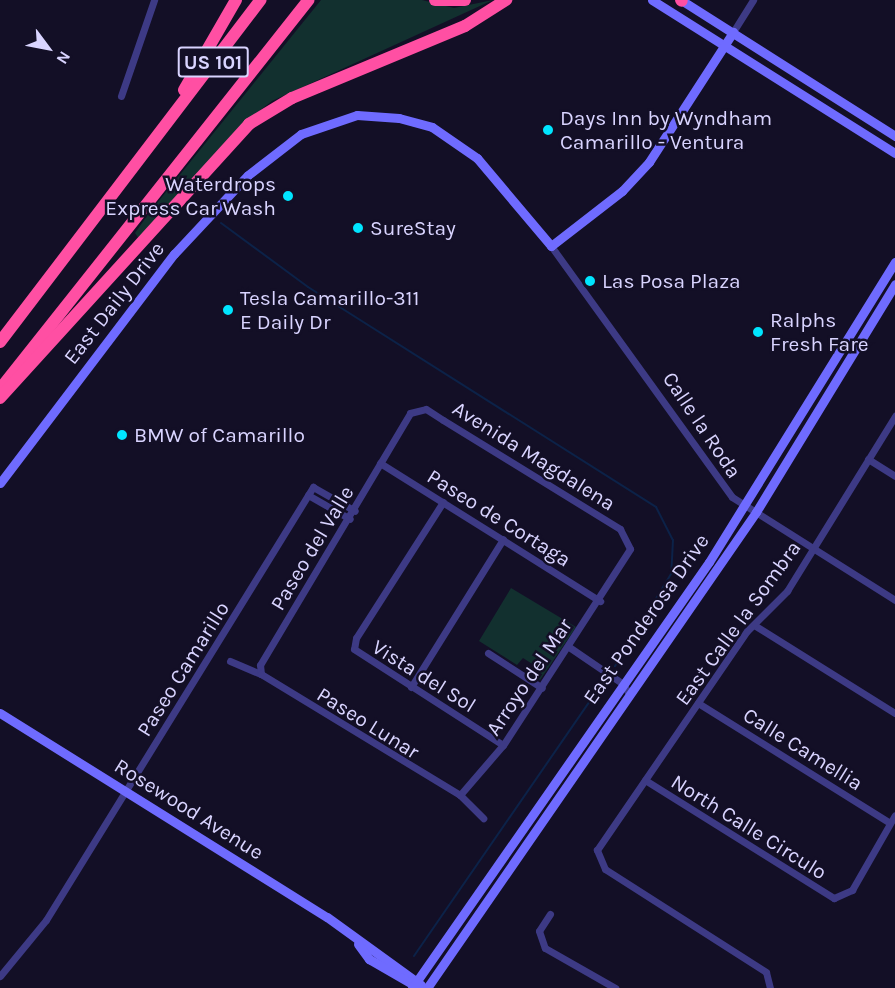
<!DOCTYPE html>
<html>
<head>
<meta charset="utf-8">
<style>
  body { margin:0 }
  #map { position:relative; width:895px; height:988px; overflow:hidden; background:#130f26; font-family:Karla,sans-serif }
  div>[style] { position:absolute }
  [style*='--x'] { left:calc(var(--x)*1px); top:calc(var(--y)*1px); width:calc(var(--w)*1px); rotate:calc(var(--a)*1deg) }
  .green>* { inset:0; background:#12302f }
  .stream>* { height:2px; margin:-1px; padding:0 1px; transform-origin:1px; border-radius:1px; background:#0c2248 }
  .minor>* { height:7px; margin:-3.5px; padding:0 3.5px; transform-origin:3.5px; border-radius:3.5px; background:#3d3a85 }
  .secondary>* { height:9px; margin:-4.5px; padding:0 4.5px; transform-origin:4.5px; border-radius:4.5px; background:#6f6bff }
  .motorway>* { height:12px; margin:-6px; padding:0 6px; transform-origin:6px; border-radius:6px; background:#ff4fa3 }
  .dots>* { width:16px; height:16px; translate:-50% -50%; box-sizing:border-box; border:3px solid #130f26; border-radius:50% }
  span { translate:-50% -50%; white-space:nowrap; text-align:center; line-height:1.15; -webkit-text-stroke:5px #130f26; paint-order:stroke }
  .shield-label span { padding:2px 4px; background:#130f26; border:2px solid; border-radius:4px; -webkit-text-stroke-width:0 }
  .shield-label { font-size:20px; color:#d9d4ff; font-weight:700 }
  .poi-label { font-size:21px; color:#d9d4ff }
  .left { translate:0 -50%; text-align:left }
  .right { translate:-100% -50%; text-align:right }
  .street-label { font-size:21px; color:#d9d4ff }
  .north { position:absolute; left:18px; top:18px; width:60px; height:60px; -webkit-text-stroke:4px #130f26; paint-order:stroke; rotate:122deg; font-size:16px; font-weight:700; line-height:24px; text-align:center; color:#d9d4ff }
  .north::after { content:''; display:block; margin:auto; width:21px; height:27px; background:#d9d4ff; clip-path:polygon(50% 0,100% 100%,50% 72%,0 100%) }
</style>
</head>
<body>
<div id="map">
  <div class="green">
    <div style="clip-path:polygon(321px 0,422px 0,454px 8px,493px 0,272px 101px,245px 122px,139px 239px,135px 233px,149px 213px)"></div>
    <div style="clip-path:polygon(511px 588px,576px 627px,540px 680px,532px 675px,537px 667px,523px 658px,517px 665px,479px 641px)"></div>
  </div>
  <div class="stream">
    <div style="--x:221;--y:223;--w:108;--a:36.3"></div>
    <div style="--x:308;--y:287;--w:412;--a:32.3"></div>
    <div style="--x:656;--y:507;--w:37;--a:63"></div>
    <div style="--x:673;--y:540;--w:34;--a:93"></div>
    <div style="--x:671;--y:574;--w:108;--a:121.3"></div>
    <div style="--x:414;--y:956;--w:333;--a:-55.4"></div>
  </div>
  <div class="minor">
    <div style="--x:733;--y:32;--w:38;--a:-58"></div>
    <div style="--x:121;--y:96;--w:102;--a:-71"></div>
    <div style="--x:551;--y:246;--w:309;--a:54.2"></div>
    <div style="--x:732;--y:497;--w:193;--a:32.3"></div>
    <div style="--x:868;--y:459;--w:32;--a:32"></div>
    <div style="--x:380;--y:463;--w:260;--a:32.1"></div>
    <div style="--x:308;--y:495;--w:48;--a:29.7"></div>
    <div style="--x:443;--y:502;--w:161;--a:122.6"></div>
    <div style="--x:356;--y:638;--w:11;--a:100"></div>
    <div style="--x:354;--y:649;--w:177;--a:32.8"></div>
    <div style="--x:754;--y:625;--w:166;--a:32"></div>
    <div style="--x:569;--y:647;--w:65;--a:34.4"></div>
    <div style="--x:623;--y:684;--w:13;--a:58"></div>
    <div style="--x:488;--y:653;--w:64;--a:32.9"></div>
    <div style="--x:230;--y:661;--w:34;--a:23"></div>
    <div style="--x:261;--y:674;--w:9;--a:-96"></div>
    <div style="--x:260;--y:665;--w:293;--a:-59.2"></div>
    <div style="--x:410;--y:413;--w:16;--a:-14"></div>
    <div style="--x:426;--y:409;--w:20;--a:33"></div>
    <div style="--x:443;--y:420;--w:208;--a:31.6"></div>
    <div style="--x:620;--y:529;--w:22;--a:63"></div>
    <div style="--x:630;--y:549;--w:234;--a:122.9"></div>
    <div style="--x:503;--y:745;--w:66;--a:130.7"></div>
    <div style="--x:261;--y:674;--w:233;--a:31.3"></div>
    <div style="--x:411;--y:687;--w:174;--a:-58.1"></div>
    <div style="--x:698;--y:703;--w:226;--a:32"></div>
    <div style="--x:645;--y:780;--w:223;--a:32"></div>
    <div style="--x:834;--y:898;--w:20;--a:-24"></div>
    <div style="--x:852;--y:890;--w:86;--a:-60.2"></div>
    <div style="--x:460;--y:795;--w:33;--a:45"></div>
    <div style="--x:550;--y:914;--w:20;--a:123"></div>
    <div style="--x:539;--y:931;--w:18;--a:71"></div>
    <div style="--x:545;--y:948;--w:81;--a:29.7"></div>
    <div style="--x:0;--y:976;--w:72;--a:-50.6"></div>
    <div style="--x:46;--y:920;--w:509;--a:-58.34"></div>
    <div style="--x:313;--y:487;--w:48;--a:29.7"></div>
    <div style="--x:770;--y:988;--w:16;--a:-104"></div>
    <div style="--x:766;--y:972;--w:191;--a:-147.4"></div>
    <div style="--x:605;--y:869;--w:21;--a:-113"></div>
    <div style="--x:597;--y:850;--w:265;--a:-55.6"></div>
    <div style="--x:747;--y:631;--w:57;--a:-45"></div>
    <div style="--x:787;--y:591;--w:206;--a:-58.3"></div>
  </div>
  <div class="secondary">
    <div style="--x:652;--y:0;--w:287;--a:32.2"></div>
    <div style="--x:681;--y:0;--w:254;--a:32.4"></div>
    <div style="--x:0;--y:483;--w:288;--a:-52.8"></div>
    <div style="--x:174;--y:254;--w:108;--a:-46.9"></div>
    <div style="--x:248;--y:175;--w:67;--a:-37.7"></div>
    <div style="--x:301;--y:134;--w:59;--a:-18.7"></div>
    <div style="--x:357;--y:115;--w:42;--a:4.1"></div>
    <div style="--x:399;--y:118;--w:34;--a:15"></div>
    <div style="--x:432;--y:127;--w:55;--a:34.6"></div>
    <div style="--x:477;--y:158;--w:115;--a:49.9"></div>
    <div style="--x:551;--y:246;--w:90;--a:-37.8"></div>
    <div style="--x:622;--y:191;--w:40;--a:-47"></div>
    <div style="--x:649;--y:162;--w:155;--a:-57.1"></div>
    <div style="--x:0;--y:713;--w:385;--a:32"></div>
    <div style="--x:327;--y:917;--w:116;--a:35.9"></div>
    <div style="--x:358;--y:944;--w:19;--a:54"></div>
    <div style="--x:369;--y:959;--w:58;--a:30.1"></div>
    <div style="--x:412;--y:988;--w:519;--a:-55.12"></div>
    <div style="--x:709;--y:562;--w:353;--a:-58.2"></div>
    <div style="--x:427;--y:988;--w:579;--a:-55.35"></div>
    <div style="--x:756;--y:512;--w:267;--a:-58.6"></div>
  </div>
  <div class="motorway">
    <div style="--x:435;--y:0;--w:30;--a:0"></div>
    <div style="--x:681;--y:0;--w:1;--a:45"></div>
    <div style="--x:184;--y:90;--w:104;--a:-60"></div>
    <div style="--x:0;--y:342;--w:430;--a:-52.7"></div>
    <div style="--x:1;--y:388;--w:495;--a:-51.6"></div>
    <div style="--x:0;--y:398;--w:370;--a:-47.7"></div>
    <div style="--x:249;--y:124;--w:50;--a:-31.2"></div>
    <div style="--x:292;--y:98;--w:187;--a:-22.6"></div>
    <div style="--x:465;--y:26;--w:49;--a:-32.4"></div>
  </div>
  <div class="dots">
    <div style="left:548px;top:130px;background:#00e5ff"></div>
    <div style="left:288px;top:196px;background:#00e5ff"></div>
    <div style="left:358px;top:228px;background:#00e5ff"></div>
    <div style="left:590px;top:281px;background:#00e5ff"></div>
    <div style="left:228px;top:310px;background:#00e5ff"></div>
    <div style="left:758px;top:332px;background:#00e5ff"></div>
    <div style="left:122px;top:435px;background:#00e5ff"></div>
  </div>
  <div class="shield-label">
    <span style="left:213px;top:62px">US 101</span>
  </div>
  <div class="poi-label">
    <span class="left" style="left:560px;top:130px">Days Inn by Wyndham<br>Camarillo - Ventura</span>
    <span class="right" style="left:276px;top:196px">Waterdrops<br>Express Car Wash</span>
    <span class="left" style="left:370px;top:228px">SureStay</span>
    <span class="left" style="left:602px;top:281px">Las Posa Plaza</span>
    <span class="left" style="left:240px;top:310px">Tesla Camarillo-311<br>E Daily Dr</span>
    <span class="left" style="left:770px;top:332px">Ralphs<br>Fresh Fare</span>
    <span class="left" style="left:134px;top:435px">BMW of Camarillo</span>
  </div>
  <div class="street-label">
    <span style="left:114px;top:303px;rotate:-52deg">East Daily Drive</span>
    <span style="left:702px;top:425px;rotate:56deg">Calle la Roda</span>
    <span style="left:534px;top:456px;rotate:32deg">Avenida Magdalena</span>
    <span style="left:499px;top:518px;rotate:32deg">Paseo de Cortaga</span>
    <span style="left:312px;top:548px;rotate:-59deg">Paseo del Valle</span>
    <span style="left:646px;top:619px;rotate:-55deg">East Ponderosa Drive</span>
    <span style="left:738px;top:623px;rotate:-54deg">East Calle la Sombra</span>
    <span style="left:183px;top:669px;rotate:-58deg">Paseo Camarillo</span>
    <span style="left:424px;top:676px;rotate:32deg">Vista del Sol</span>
    <span style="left:529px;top:677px;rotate:-56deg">Arroyo del Mar</span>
    <span style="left:368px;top:723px;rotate:32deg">Paseo Lunar</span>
    <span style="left:803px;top:749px;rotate:32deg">Calle Camellia</span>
    <span style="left:189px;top:809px;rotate:32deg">Rosewood Avenue</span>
    <span style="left:749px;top:827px;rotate:32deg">North Calle Circulo</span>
  </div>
  <div class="north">N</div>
</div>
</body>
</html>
